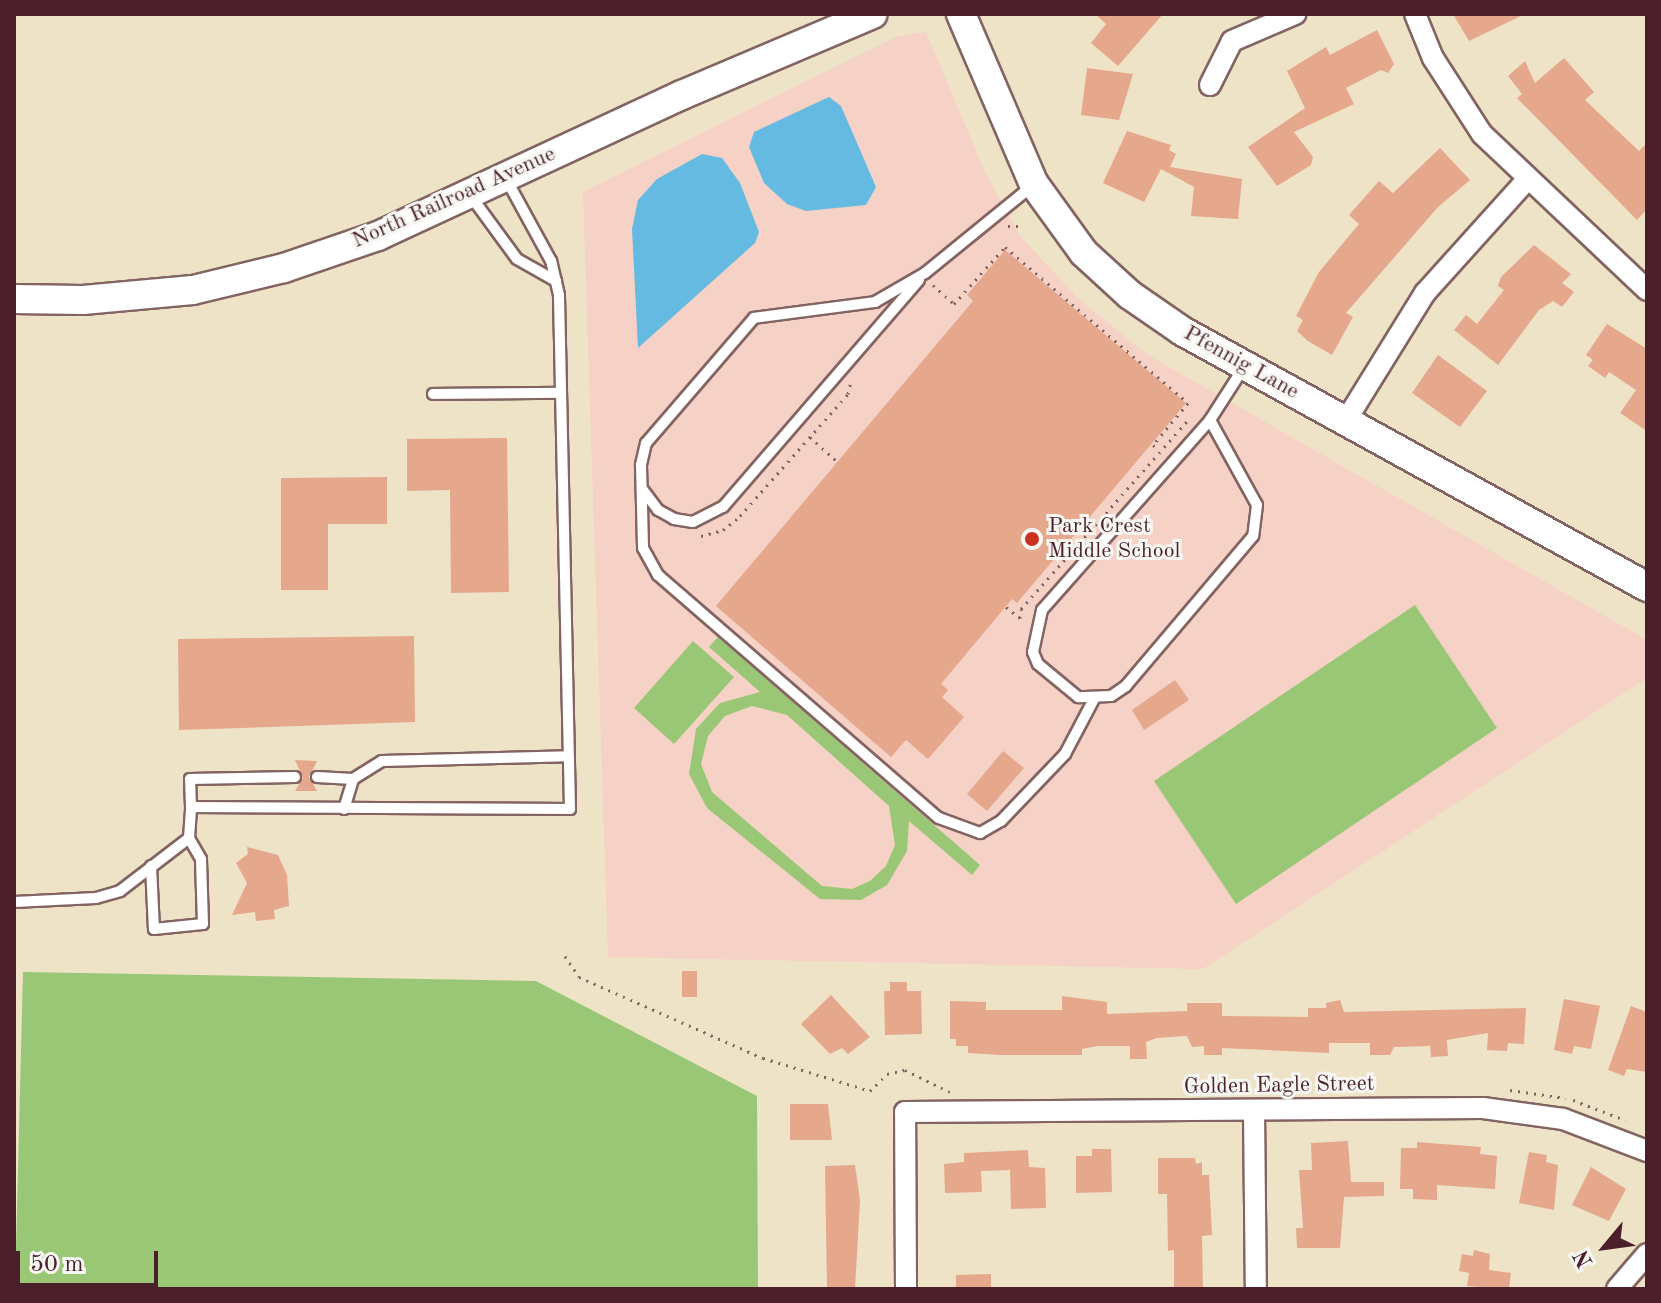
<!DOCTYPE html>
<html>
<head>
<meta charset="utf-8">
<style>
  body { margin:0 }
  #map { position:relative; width:1661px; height:1303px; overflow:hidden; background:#eee3c7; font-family:"Old Standard TT",serif }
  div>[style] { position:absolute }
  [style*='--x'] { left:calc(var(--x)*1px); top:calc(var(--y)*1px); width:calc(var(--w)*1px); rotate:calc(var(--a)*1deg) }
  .built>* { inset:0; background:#f6d1c6 }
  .green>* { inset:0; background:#99c775 }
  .water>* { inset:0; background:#65bae2 }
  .building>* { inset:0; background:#e5a88c }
  .path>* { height:3px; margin-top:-1.5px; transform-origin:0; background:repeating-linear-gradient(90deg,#836462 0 2px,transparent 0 8px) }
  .roads { filter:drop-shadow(2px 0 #836462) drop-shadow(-2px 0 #836462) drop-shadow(0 2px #836462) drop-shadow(0 -2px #836462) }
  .lane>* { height:10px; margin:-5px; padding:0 5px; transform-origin:5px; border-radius:5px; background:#fff }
  .street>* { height:20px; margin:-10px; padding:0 10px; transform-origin:10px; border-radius:10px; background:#fff }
  .secondary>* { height:28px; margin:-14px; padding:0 14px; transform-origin:14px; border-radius:14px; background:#fff }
  .dots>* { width:22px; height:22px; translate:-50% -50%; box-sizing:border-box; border:4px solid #f6f6f2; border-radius:50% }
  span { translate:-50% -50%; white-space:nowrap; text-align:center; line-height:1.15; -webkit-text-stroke:6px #f6f6f2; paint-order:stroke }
  .street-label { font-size:22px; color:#4a1f2b }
  .poi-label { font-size:22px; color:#4a1f2b }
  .left { translate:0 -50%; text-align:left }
  .frame { position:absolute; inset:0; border:16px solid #4a1f2b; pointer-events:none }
  .north { position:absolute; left:1565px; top:1207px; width:80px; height:80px; -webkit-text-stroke:6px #f6f6f2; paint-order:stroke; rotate:241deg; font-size:22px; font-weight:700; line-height:32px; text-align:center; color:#4a1f2b }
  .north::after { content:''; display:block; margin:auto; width:28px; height:36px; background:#4a1f2b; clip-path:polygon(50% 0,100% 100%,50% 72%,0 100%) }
  .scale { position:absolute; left:16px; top:1251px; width:142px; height:36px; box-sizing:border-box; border:4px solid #4a1f2b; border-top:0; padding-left:10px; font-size:24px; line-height:28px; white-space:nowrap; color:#4a1f2b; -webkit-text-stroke:6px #f6f6f2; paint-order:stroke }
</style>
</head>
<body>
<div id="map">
  <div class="built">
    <div style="clip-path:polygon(926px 32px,986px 174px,1020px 236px,1080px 300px,1148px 355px,1647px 640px,1647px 678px,1203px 969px,608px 957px,583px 192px,898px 36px)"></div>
  </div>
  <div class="green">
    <div style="clip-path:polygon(1415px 605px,1497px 728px,1236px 904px,1154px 781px)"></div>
    <div style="clip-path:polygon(evenodd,718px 637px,980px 865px,972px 875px,909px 821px,907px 851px,887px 885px,861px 900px,820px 899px,707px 808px,689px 774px,696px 729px,720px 703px,760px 692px,709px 647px,718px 637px,752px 706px,787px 715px,889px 806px,895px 845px,886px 866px,870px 881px,852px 889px,822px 886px,712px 792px,701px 764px,708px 736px,725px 716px,752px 706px)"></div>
    <div style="clip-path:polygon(693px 641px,734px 677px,674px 744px,634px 708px)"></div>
    <div style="clip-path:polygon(23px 972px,536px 981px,757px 1096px,758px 1289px,15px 1289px)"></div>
  </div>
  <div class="water">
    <div style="clip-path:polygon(829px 97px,841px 106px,876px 187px,866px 205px,806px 211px,787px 204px,764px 183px,749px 147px,754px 132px)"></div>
    <div style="clip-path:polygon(702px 154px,722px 158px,740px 183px,759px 232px,755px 243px,638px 348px,632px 229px,638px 200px,657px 179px)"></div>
  </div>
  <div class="building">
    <div style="clip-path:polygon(1095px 14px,1163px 14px,1118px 66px,1091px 43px,1106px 24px)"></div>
    <div style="clip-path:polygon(1453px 14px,1525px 14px,1469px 41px)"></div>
    <div style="clip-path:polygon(1377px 30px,1394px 64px,1388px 73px,1381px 70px,1346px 88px,1354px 104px,1294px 132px,1313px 157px,1311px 165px,1277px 186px,1248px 147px,1305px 108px,1287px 71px,1326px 47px,1330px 55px)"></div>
    <div style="clip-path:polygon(1564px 58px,1594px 92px,1585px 100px,1639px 151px,1647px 143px,1647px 209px,1637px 220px,1517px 98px,1522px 94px,1508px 76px,1525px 61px,1535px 83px)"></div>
    <div style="clip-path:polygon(1087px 68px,1133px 74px,1119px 120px,1081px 115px)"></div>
    <div style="clip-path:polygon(1127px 131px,1171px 145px,1169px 150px,1176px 154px,1170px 167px,1242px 179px,1238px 219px,1191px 216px,1194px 187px,1161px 169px,1144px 202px,1103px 183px)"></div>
    <div style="clip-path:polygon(1440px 148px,1470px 180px,1438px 207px,1346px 313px,1353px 317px,1332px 355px,1308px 341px,1297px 331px,1303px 320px,1296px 316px,1319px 272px,1359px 224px,1349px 215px,1379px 181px,1393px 193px)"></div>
    <div style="clip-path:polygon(1534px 245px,1571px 274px,1562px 283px,1574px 292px,1562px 307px,1553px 301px,1539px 310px,1498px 365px,1454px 330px,1466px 315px,1477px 324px,1504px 290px,1498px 286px,1501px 277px)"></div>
    <div style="clip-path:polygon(1005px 250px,1186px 403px,1017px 603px,1012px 599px,941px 684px,948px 690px,942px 697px,964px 717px,928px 759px,906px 740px,891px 757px,716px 606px,973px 301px,967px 295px)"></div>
    <div style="clip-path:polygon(1607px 324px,1647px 349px,1647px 431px,1620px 413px,1636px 390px,1609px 372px,1605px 378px,1588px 366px,1593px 360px,1586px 355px)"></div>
    <div style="clip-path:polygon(1438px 355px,1487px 391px,1460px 427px,1412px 393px)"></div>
    <div style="clip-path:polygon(507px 438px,509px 592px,451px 593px,450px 490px,407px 491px,407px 439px)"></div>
    <div style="clip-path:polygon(387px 477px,387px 524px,328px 524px,328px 590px,281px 590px,281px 478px)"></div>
    <div style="clip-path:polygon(414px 636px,415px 722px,179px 730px,178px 639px)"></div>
    <div style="clip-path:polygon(1175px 680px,1189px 700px,1144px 730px,1132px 710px)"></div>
    <div style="clip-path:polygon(1003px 751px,1024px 768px,987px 811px,967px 794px)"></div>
    <div style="clip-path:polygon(295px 760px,317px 761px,309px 777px,317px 791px,295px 791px,303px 778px)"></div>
    <div style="clip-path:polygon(247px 847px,278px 855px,287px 875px,289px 906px,274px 910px,275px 919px,256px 921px,255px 912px,232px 915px,247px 883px,236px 863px,248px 854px)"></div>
    <div style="clip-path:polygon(682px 971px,697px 971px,697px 997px,682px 997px)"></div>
    <div style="clip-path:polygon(890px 982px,907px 982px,907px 991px,921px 991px,922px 1034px,885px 1035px,884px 991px,890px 991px)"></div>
    <div style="clip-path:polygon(831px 995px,870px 1037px,848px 1054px,842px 1048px,830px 1054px,801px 1024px)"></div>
    <div style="clip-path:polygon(1062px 996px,1107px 1002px,1107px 1014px,1187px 1011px,1187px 1003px,1222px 1003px,1222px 1016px,1308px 1017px,1308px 1008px,1326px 1008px,1326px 1003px,1340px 1000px,1344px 1012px,1526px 1008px,1524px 1044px,1508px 1043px,1507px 1051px,1487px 1050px,1488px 1033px,1447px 1040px,1448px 1056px,1431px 1057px,1430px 1046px,1394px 1047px,1390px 1055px,1370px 1055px,1370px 1043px,1329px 1043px,1329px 1053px,1222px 1048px,1222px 1055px,1204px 1055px,1204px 1046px,1192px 1047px,1187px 1036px,1157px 1038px,1146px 1042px,1147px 1059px,1130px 1059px,1130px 1046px,1097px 1046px,1082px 1049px,1082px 1055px,1001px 1055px,968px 1053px,968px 1046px,956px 1046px,956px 1039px,950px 1039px,950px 1001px,986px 1002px,986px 1010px,1062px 1010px)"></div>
    <div style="clip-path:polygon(1564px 999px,1600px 1006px,1591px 1049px,1574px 1046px,1572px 1054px,1554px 1050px)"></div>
    <div style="clip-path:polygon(1631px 1006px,1647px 1012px,1647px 1072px,1627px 1069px,1624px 1076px,1608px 1070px)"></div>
    <div style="clip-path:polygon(790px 1104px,828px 1104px,832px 1140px,790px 1140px)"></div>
    <div style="clip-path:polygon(1348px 1141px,1351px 1182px,1384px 1182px,1384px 1196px,1344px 1197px,1340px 1248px,1297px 1248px,1296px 1228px,1303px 1228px,1299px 1170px,1312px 1170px,1311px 1143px)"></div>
    <div style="clip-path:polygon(1417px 1142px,1481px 1147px,1480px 1154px,1497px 1156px,1495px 1189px,1437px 1185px,1437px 1200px,1413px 1199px,1413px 1189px,1400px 1189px,1401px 1148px,1417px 1148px)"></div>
    <div style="clip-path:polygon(1092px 1149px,1111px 1149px,1112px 1192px,1076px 1193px,1076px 1156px,1092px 1156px)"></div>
    <div style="clip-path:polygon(1028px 1150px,1029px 1167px,1045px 1168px,1046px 1208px,1011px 1209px,1010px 1170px,981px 1171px,982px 1192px,945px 1193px,944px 1164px,964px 1162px,964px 1153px)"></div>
    <div style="clip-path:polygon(1529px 1152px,1547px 1155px,1546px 1162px,1558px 1165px,1554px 1210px,1519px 1203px)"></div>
    <div style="clip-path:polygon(1158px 1158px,1195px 1158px,1196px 1164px,1202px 1162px,1202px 1175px,1209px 1175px,1212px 1235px,1202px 1236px,1203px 1289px,1174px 1289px,1174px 1250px,1168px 1251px,1167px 1194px,1158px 1194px)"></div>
    <div style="clip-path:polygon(855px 1165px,860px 1200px,855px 1289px,827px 1289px,825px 1166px)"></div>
    <div style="clip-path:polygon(1591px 1167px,1626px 1189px,1609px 1221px,1572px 1205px)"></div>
    <div style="clip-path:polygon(1474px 1250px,1490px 1254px,1489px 1270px,1511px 1273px,1509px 1289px,1467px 1286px,1469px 1273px,1459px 1271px,1462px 1254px,1473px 1256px)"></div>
    <div style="clip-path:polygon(991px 1274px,991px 1289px,956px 1289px,956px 1275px)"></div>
  </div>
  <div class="path">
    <div style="--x:1008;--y:226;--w:15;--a:0"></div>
    <div style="--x:933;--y:285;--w:28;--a:42"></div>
    <div style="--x:954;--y:304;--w:76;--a:-48.2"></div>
    <div style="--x:1005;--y:247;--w:240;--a:40.4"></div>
    <div style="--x:1188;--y:403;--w:55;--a:129.8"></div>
    <div style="--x:1153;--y:445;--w:7;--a:34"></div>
    <div style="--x:810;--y:437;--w:38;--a:42"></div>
    <div style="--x:701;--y:536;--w:23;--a:-15"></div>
    <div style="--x:723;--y:530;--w:22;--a:-39"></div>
    <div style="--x:740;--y:516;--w:163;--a:-48.5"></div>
    <div style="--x:848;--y:394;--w:13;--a:-77"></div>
    <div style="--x:1006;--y:607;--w:18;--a:38"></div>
    <div style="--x:1020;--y:618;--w:9;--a:-84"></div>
    <div style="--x:1021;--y:609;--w:254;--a:-48.5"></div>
    <div style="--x:565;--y:956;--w:25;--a:56"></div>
    <div style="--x:579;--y:977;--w:201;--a:23.8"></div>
    <div style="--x:763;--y:1058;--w:112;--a:17.1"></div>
    <div style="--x:870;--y:1091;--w:24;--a:-45"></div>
    <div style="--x:887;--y:1074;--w:18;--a:-13"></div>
    <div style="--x:905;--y:1070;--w:50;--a:26.1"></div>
    <div style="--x:1510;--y:1090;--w:56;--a:8.3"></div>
    <div style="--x:1573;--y:1100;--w:56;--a:21"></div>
  </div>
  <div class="roads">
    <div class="lane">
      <div style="--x:1032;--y:186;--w:138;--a:140.9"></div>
      <div style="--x:925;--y:273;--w:58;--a:149.9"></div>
      <div style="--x:875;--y:302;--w:122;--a:172.5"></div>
      <div style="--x:754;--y:318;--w:165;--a:130.8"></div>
      <div style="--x:646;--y:443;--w:23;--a:103"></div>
      <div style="--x:641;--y:465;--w:83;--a:88.6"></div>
      <div style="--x:643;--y:548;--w:31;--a:61"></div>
      <div style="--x:658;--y:575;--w:371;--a:40.9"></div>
      <div style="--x:939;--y:818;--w:44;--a:20.1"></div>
      <div style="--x:980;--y:833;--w:24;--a:-30"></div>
      <div style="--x:1001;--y:821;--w:93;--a:-46.3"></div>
      <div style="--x:1065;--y:754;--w:62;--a:-62.2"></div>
      <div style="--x:470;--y:195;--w:79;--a:53.7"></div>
      <div style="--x:517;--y:259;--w:45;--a:29.4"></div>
      <div style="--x:433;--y:394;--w:127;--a:-0.5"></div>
      <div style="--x:1210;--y:420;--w:97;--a:61.1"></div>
      <div style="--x:1257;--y:505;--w:31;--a:97"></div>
      <div style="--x:1253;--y:536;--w:197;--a:130.3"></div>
      <div style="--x:1126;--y:686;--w:18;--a:146"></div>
      <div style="--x:1111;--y:696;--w:33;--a:178"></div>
      <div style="--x:1078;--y:697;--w:52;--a:-140.5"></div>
      <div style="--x:1038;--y:664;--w:13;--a:-113"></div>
      <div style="--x:1033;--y:652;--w:43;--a:-77.9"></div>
      <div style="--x:1042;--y:610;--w:254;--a:-48.5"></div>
      <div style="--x:1210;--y:420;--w:63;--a:-57.3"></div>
      <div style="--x:643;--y:490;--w:25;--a:53"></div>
      <div style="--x:658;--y:510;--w:18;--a:29"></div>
      <div style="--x:674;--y:519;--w:19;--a:9"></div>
      <div style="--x:693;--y:522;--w:34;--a:-27"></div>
      <div style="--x:723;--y:507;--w:300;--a:-49.2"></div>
      <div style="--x:317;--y:777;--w:36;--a:3"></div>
      <div style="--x:353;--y:779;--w:34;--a:-32"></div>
      <div style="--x:382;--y:761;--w:186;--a:-1.5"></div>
      <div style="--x:191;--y:807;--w:28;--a:-92"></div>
      <div style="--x:190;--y:779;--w:105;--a:-1.1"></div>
      <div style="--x:344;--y:809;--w:31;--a:-73"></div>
      <div style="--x:151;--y:866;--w:63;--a:87.3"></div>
      <div style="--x:154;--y:929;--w:49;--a:-5.8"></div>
      <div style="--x:203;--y:924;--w:65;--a:-91.8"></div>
      <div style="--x:201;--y:859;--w:24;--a:-120"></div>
      <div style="--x:14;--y:902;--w:82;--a:-2.8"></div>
      <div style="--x:96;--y:898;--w:25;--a:-16"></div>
      <div style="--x:120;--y:891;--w:87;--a:-37.5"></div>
      <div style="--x:189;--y:838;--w:31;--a:-86"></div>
      <div style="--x:191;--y:807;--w:379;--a:0.3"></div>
      <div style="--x:570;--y:809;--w:514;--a:-91.23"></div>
      <div style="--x:559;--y:295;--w:35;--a:-103"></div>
      <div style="--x:551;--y:261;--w:96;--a:-118.7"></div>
    </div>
    <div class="street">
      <div style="--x:1415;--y:14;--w:48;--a:67.8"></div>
      <div style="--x:1433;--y:58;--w:90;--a:57.2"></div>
      <div style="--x:1482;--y:134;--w:227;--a:43.4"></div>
      <div style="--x:1210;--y:85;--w:49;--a:-63.4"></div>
      <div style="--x:1232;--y:41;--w:69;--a:-23.2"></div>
      <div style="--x:1345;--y:422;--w:152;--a:-58.2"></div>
      <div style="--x:1425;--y:293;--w:151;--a:-48"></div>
      <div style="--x:1254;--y:1111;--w:178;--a:89.4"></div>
      <div style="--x:906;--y:1289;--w:177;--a:-90.3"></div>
      <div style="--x:905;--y:1112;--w:578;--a:-0.4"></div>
      <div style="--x:1483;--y:1108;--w:81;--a:7.8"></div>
      <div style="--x:1563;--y:1119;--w:90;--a:20.9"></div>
      <div style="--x:1617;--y:1289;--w:46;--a:-49.4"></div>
    </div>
    <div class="secondary">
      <div style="--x:961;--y:14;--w:185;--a:66.8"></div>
      <div style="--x:1034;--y:184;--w:85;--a:54.1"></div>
      <div style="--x:1084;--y:253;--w:62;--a:42.4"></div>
      <div style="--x:1130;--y:295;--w:63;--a:34.7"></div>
      <div style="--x:1182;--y:331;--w:531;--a:28.83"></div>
      <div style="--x:14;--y:299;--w:69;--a:0.8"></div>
      <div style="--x:83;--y:300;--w:110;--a:-5.2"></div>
      <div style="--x:193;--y:290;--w:94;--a:-13.6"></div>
      <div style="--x:284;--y:268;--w:99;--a:-18.8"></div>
      <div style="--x:378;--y:236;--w:335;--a:-24.9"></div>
      <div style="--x:682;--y:95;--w:207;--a:-23"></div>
    </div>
  </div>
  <div class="dots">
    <div style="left:1032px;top:539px;background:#c8321e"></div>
  </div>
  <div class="street-label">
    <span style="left:454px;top:198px;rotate:-24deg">North Railroad Avenue</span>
    <span style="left:1241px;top:363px;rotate:29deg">Pfennig Lane</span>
    <span style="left:1279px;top:1086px;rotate:-1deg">Golden Eagle Street</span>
  </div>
  <div class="poi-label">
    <span class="left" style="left:1048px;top:539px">Park Crest<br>Middle School</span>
  </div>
  <div class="frame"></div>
  <div class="north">N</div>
  <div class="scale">50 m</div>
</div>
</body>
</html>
